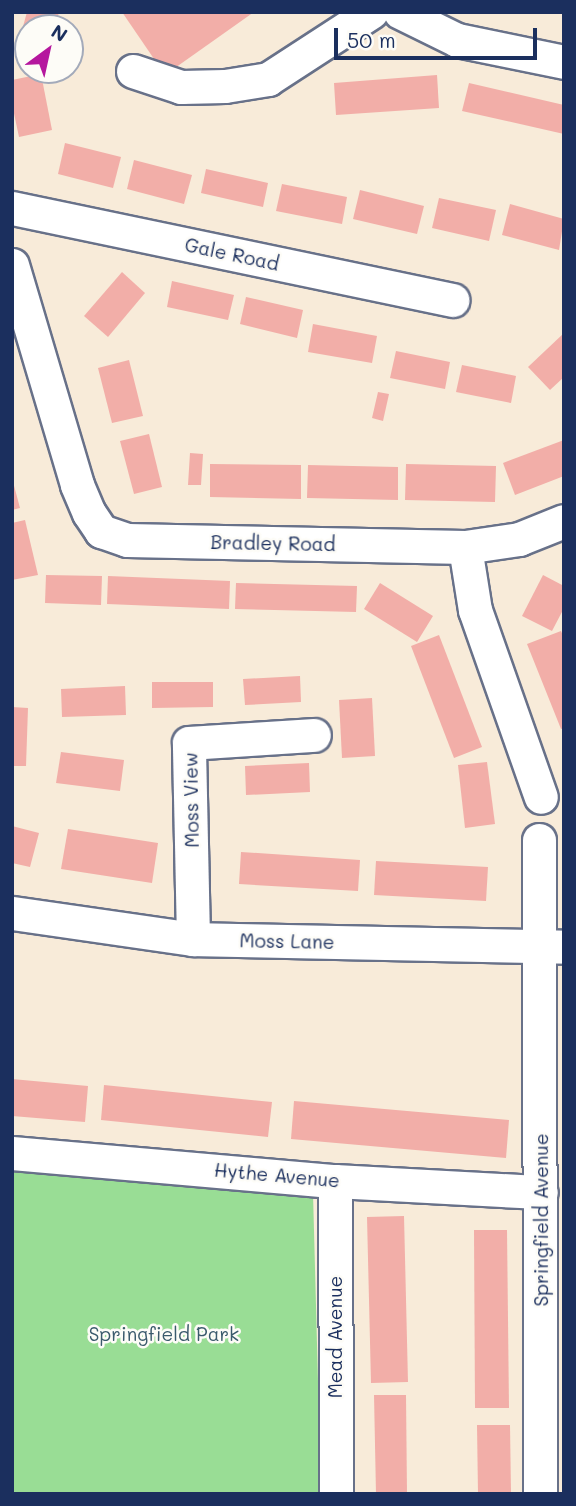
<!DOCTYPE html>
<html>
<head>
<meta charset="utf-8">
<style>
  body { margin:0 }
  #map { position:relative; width:576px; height:1506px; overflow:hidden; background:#f8ebd9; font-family:Mali,sans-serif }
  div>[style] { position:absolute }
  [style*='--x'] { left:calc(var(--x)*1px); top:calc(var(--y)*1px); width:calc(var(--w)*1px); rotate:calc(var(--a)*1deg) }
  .green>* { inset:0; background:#99dd95 }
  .building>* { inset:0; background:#f2aea8 }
  .roads { filter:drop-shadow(2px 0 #687189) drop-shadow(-2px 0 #687189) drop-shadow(0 2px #687189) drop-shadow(0 -2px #687189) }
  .minor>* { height:33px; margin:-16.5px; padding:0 16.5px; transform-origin:16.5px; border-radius:16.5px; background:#fff }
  span { translate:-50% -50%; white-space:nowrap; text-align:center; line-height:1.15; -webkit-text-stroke:5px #fdfcf7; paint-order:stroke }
  .street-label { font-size:19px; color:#1b2f5e }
  .park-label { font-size:19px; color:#3a5a6c }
  .frame { position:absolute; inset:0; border:14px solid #1b2f5e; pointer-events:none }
  .north { position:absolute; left:14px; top:14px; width:70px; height:70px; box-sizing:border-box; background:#fdfcf7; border:2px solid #a3aaba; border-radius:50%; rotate:33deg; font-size:19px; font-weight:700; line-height:28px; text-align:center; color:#1b2f5e }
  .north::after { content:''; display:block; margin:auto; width:24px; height:32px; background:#b5179e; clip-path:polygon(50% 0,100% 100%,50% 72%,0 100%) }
  .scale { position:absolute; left:334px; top:28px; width:203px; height:32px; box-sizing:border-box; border:4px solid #1b2f5e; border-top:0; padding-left:9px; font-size:21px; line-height:24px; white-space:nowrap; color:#1b2f5e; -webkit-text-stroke:5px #fdfcf7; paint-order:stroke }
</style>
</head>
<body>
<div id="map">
  <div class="green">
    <div style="clip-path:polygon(12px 1168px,313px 1193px,321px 1494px,12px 1494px)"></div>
  </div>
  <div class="building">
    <div style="clip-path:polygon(27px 12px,59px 12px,55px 28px,28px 28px,28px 56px,16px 52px)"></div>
    <div style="clip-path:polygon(122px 12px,254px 12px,165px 75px)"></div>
    <div style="clip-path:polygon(41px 74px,52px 130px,19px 137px,12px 104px,12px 80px)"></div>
    <div style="clip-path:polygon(437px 75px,439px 108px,336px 115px,334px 83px)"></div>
    <div style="clip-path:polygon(469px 83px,564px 105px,564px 134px,462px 111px)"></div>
    <div style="clip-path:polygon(65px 143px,121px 157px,113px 188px,58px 174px)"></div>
    <div style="clip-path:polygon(134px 160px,192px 175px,184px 204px,127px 189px)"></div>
    <div style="clip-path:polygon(206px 169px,268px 183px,263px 207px,201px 193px)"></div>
    <div style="clip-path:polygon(282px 184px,347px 197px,342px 224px,276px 211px)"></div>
    <div style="clip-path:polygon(360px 190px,424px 206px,417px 234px,353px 219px)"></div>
    <div style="clip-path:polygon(439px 198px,496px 210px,489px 241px,432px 228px)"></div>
    <div style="clip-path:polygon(510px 204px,564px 219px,559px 250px,502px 235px)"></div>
    <div style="clip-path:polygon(122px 272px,145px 293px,108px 337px,84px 316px)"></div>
    <div style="clip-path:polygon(172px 281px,234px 295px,228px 320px,167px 307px)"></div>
    <div style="clip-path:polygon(246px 297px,303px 310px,297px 338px,240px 324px)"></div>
    <div style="clip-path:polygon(313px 324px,377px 336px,372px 363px,308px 352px)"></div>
    <div style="clip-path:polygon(564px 333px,564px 377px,550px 390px,528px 367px)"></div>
    <div style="clip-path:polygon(396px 351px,450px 362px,445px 389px,390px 378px)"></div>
    <div style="clip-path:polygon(129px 360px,143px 416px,112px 423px,98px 368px)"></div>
    <div style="clip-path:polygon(462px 365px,516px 376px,511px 403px,456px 392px)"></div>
    <div style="clip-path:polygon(378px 392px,389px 394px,383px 421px,372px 418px)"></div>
    <div style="clip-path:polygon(149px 434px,162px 487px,134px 494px,120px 441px)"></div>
    <div style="clip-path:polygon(564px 440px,564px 476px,515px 495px,503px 463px)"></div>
    <div style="clip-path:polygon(190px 453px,203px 454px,201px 485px,188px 485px)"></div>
    <div style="clip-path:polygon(210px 464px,301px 465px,301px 499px,210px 497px)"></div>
    <div style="clip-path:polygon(406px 464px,496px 466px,495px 502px,405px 500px)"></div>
    <div style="clip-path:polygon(308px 465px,398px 467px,398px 500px,307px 498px)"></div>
    <div style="clip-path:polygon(12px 478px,20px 508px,12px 510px)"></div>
    <div style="clip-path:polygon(25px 520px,38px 575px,12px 580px,12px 523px)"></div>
    <div style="clip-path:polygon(46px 575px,102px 576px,101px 605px,45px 603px)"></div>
    <div style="clip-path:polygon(543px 575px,564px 586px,564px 608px,552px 631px,522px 616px)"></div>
    <div style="clip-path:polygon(108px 576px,230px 581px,229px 609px,107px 604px)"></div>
    <div style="clip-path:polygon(236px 583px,357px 586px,356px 612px,235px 609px)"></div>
    <div style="clip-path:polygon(380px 583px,433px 616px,417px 642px,364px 609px)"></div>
    <div style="clip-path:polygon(561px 631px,564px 638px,564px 728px,561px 729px,527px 644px)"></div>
    <div style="clip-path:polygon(439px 635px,482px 747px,454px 758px,411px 646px)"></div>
    <div style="clip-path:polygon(300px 676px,301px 702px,245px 705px,243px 679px)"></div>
    <div style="clip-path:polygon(152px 682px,213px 682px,213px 707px,152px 708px)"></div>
    <div style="clip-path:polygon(125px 686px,126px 715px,62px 717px,61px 689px)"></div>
    <div style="clip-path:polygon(372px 698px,375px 756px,342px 758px,339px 700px)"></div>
    <div style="clip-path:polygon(12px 707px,28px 708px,26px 766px,12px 766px)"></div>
    <div style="clip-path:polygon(61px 752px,124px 760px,120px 791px,56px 783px)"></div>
    <div style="clip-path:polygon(487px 762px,495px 824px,465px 828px,458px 765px)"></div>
    <div style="clip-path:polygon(309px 763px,310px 792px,246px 795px,245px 766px)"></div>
    <div style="clip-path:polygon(12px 826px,39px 833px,30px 867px,12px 863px)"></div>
    <div style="clip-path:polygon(68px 829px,158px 843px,152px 883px,61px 869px)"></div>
    <div style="clip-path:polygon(241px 852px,360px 860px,358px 891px,239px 884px)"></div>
    <div style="clip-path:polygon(376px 861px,488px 867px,486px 901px,374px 895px)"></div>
    <div style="clip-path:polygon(12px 1079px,88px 1086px,85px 1122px,12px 1116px)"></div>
    <div style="clip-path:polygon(104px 1085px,272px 1102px,268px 1137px,101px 1120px)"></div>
    <div style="clip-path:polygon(294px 1101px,509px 1120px,506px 1158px,291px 1139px)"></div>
    <div style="clip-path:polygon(404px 1216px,408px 1382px,371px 1383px,367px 1217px)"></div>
    <div style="clip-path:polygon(474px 1230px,507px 1230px,509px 1408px,475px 1408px)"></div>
    <div style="clip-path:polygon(374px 1395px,406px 1395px,407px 1494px,376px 1494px)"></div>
    <div style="clip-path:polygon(477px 1425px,510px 1425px,511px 1494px,478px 1494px)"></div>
  </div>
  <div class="roads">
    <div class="minor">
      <div style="--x:400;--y:12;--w:64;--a:26.2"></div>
      <div style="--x:457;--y:40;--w:109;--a:11.6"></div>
      <div style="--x:133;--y:71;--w:51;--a:18.4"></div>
      <div style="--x:181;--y:87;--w:44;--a:-1.3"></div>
      <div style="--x:225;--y:86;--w:44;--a:-9.2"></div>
      <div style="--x:268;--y:79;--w:123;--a:-33"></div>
      <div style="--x:12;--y:208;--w:450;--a:11.8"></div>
      <div style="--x:12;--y:265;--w:229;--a:73.5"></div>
      <div style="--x:77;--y:485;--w:30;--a:67"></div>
      <div style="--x:89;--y:513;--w:22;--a:56"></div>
      <div style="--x:101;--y:531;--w:28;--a:19"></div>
      <div style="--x:127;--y:540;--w:338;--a:1.2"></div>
      <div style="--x:465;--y:547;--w:55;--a:-8.4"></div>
      <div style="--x:519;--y:539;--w:48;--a:-21.8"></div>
      <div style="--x:465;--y:547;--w:64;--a:81"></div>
      <div style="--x:475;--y:610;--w:198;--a:70.6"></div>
      <div style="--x:539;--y:840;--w:654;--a:89.91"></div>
      <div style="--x:12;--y:913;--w:183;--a:8.2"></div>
      <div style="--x:193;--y:939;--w:371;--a:1.2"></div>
      <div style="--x:193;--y:939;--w:196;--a:-91.2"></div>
      <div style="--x:189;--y:743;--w:125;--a:-3.7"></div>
      <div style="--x:12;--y:1153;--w:324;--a:5"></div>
      <div style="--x:335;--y:1181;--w:206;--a:3.1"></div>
      <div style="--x:335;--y:1181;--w:313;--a:89.8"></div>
    </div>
  </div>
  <div class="street-label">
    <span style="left:232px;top:254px;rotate:12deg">Gale Road</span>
    <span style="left:273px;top:543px;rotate:1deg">Bradley Road</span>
    <span style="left:191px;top:800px;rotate:-91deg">Moss View</span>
    <span style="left:287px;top:941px;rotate:1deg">Moss Lane</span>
    <span style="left:277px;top:1175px;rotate:5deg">Hythe Avenue</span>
    <span style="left:541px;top:1220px;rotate:-90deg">Springfield Avenue</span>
    <span style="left:335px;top:1337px;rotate:-90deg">Mead Avenue</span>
  </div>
  <div class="park-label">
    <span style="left:164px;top:1334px">Springfield Park</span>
  </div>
  <div class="frame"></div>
  <div class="north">N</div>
  <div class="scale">50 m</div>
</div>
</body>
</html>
